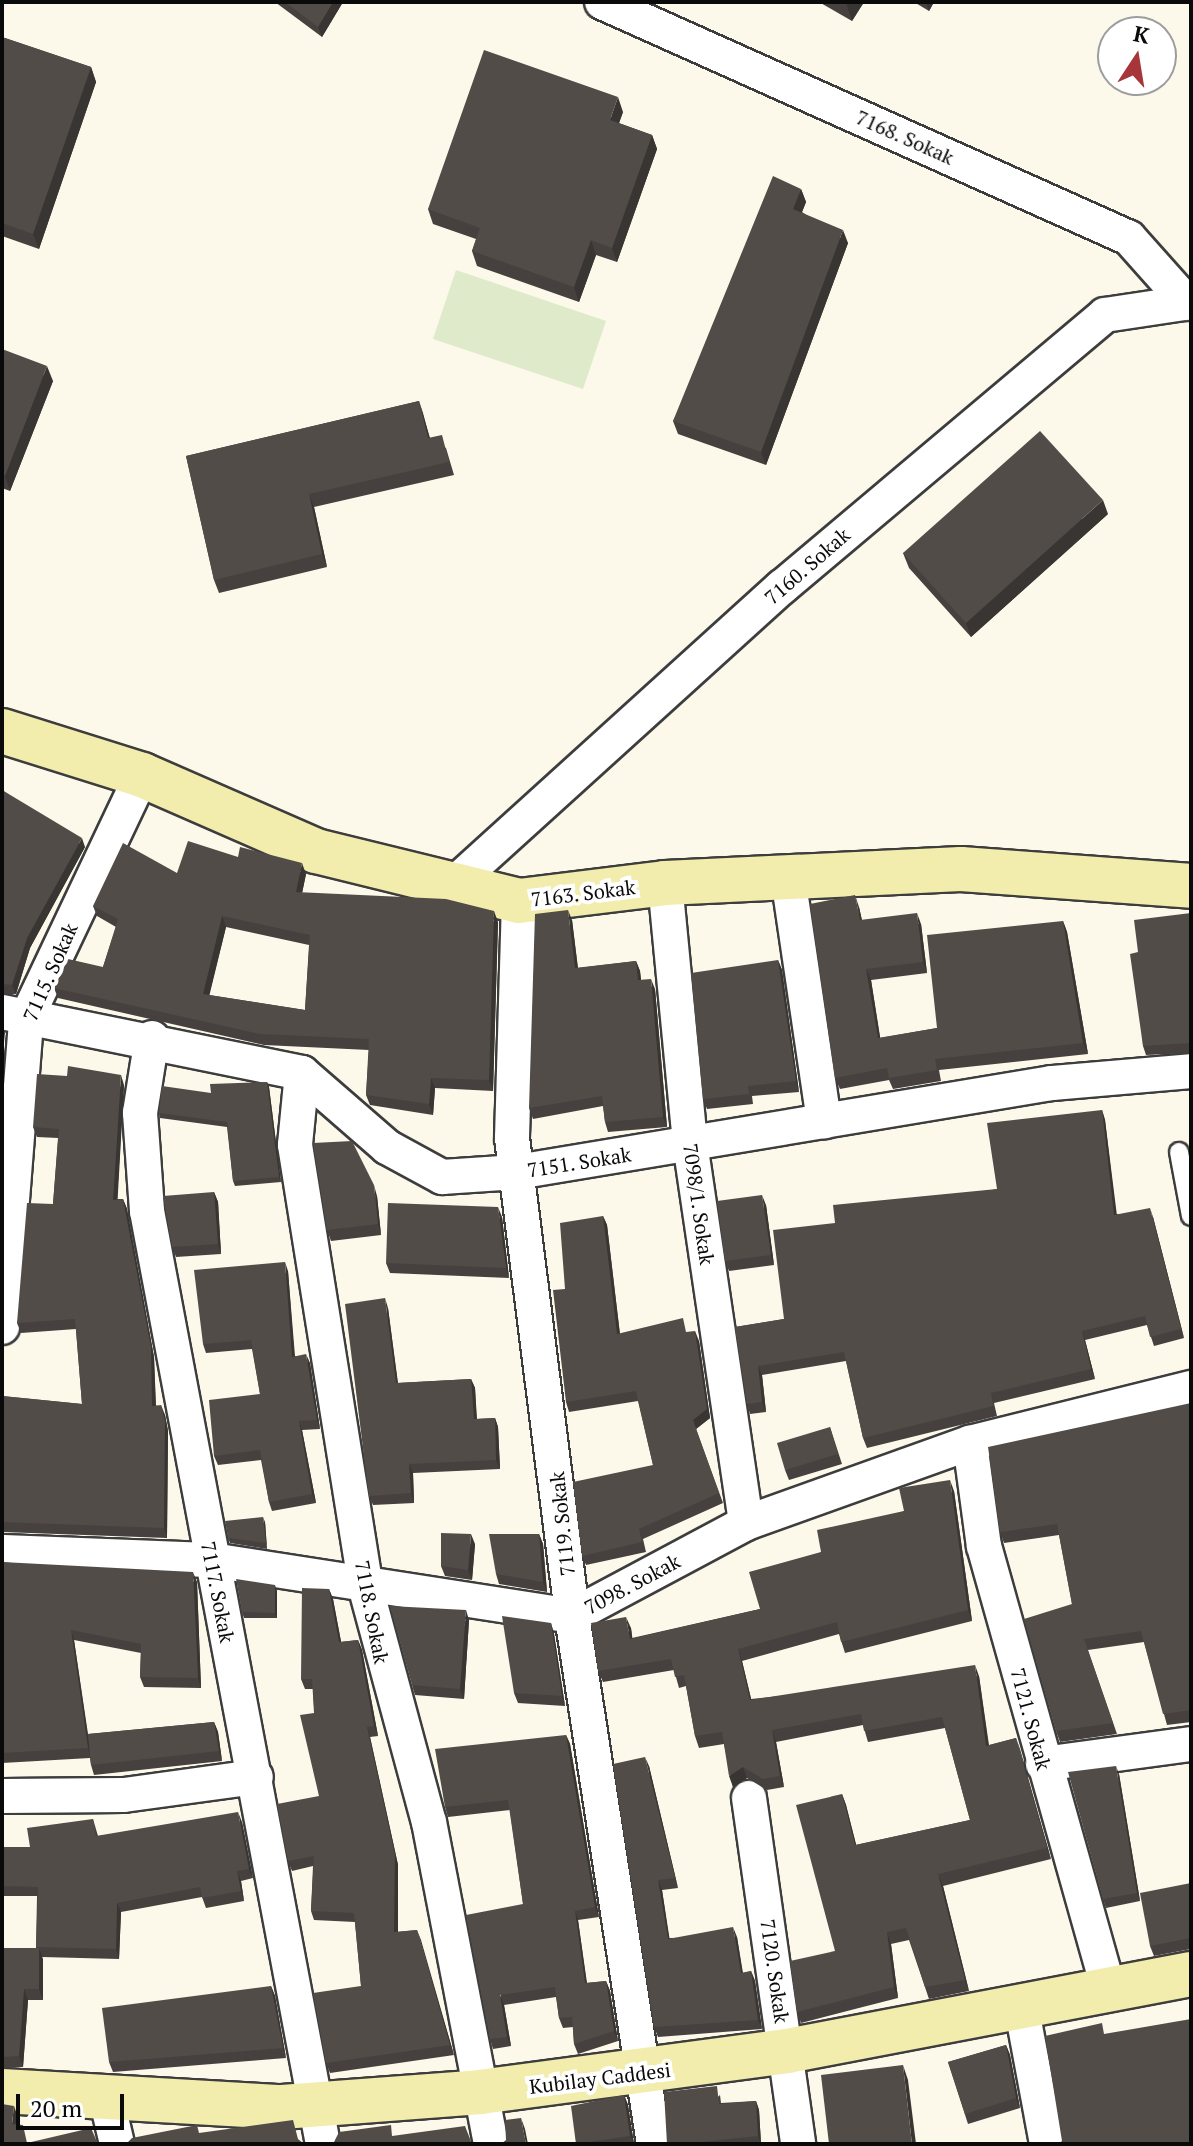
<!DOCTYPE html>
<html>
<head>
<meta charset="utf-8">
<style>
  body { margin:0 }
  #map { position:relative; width:1193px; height:2146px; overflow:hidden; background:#fcf9ea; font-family:"PT Serif",serif }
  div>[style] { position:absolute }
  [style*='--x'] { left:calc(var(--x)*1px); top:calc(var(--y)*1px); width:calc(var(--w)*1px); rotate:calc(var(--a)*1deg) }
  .pitch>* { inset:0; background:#deeac9 }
  .roads { filter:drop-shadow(2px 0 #3d3d3d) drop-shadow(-2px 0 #3d3d3d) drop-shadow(0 2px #3d3d3d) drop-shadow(0 -2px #3d3d3d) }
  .lane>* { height:18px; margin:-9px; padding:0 9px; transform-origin:9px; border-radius:9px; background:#fff }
  .street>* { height:34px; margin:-17px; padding:0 17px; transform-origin:17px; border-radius:17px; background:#fff }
  .secondary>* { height:44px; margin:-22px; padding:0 22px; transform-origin:22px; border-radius:22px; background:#f3edad }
  .wall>* { inset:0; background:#46413e }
  .shaded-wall>* { inset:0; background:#393532 }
  .building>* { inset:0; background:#514c48 }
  span { translate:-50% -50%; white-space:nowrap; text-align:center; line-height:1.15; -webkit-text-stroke:8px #fff; paint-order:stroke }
  .street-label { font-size:20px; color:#0a0a0a }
  .frame { position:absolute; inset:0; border:4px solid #0a0a0a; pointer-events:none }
  .north { position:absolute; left:1097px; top:16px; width:80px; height:80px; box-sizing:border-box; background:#fff; border:2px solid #9d9d9d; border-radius:50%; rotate:12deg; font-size:22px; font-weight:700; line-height:32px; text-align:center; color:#0a0a0a }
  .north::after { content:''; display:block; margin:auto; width:28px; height:36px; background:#a63639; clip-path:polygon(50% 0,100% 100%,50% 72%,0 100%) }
  .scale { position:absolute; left:16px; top:2094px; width:108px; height:36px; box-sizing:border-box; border:4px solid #0a0a0a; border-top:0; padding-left:10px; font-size:24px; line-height:28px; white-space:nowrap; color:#0a0a0a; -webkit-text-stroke:6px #fff; paint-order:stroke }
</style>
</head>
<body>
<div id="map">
  <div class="pitch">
    <div style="clip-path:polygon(456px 270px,606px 321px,583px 389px,433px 339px)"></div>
  </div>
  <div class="roads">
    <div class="lane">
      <div style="--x:1179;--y:1152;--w:65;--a:79.4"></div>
    </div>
    <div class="street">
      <div style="--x:602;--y:2;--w:577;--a:24.12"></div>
      <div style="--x:1129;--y:238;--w:87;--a:48.3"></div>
      <div style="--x:788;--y:877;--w:247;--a:81.6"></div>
      <div style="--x:665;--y:883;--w:261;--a:84.5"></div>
      <div style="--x:690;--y:1143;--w:384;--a:81.6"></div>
      <div style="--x:453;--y:885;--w:444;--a:-42.2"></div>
      <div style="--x:782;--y:587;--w:422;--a:-40.1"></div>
      <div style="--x:1105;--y:315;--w:87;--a:-8.6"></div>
      <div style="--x:519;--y:901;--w:237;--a:91.7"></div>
      <div style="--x:512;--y:1138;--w:482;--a:82.8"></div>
      <div style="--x:572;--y:1616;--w:534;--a:81.17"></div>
      <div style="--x:2;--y:1012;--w:306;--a:11.5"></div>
      <div style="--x:302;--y:1073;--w:113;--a:41"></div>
      <div style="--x:387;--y:1147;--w:63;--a:28.6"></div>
      <div style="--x:442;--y:1177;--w:75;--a:-3.8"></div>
      <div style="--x:517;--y:1172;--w:542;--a:-9.44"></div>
      <div style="--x:1052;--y:1083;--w:140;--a:-4.9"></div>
      <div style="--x:152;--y:1038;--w:76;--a:99.1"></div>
      <div style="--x:140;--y:1113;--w:98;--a:85.9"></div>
      <div style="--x:147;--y:1211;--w:949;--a:79.32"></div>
      <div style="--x:302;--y:1073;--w:72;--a:95.6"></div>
      <div style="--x:295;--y:1145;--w:450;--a:80.9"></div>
      <div style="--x:366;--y:1589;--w:241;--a:74.9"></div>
      <div style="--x:429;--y:1822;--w:328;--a:79.1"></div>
      <div style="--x:2;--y:1327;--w:309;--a:-85.5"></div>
      <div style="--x:26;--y:1019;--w:270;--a:-64.6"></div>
      <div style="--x:970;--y:1443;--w:104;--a:82.3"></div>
      <div style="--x:984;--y:1546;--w:462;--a:74.3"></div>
      <div style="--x:2;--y:1552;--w:209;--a:2.2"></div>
      <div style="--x:211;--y:1560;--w:365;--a:8.8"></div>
      <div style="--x:572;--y:1616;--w:197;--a:-28.1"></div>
      <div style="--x:746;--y:1523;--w:238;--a:-19.7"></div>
      <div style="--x:970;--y:1443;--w:228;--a:-14"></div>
      <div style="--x:1043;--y:1764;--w:149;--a:-7.7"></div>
      <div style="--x:2;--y:1796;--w:122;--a:-0.5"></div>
      <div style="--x:124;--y:1795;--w:133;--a:-7.8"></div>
      <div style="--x:749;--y:1798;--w:349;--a:81.9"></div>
      <div style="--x:1022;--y:2010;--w:136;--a:79.4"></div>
      <div style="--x:106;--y:2097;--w:48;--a:76.8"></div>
    </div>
    <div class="secondary">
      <div style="--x:2;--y:731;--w:147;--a:17.4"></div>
      <div style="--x:142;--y:775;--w:190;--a:23.6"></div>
      <div style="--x:316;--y:851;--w:209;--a:13.8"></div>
      <div style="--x:519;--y:901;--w:147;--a:-7"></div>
      <div style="--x:665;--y:883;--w:296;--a:-2.7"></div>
      <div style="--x:961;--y:869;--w:231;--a:4.2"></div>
      <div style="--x:2;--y:2091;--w:280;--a:3.3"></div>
      <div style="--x:282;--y:2107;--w:199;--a:-4.3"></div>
      <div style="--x:480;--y:2092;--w:310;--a:-7.6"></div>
      <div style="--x:787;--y:2051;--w:411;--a:-10.8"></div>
    </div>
  </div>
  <div class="wall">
    <div style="clip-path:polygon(275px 2px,343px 2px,322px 37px)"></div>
    <div style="clip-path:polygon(819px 2px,864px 2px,852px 21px)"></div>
    <div style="clip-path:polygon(914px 2px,934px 2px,929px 11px)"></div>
    <div style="clip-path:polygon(2px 37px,91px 67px,96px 82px,39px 249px,2px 236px)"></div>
    <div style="clip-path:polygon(623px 112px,619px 123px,652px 135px,657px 149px,617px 262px,596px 255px,579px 302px,477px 266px,472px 251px,476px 239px,433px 224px,428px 209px)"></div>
    <div style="clip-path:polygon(801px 189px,806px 202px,802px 212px,848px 243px,766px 465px,678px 434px,673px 421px)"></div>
    <div style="clip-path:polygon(2px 349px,53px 381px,10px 491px,2px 488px)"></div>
    <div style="clip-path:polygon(419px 401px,430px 438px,446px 448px,454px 475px,314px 507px,327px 567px,219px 593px,214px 580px,186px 456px)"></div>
    <div style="clip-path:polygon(1108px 514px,971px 637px,909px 568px,903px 553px)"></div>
    <div style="clip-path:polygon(2px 790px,85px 847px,30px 948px,16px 994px,2px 994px)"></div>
    <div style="clip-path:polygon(evenodd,238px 857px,306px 874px,302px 893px,498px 922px,493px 1091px,435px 1088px,433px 1115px,370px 1105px,366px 1095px,369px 1050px,264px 1045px,58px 998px,54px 988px,103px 967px,116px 927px,97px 916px,93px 906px,177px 873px,238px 857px,226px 927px,309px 945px,305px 1010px,209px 995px,226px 927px)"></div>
    <div style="clip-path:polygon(859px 907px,862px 920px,921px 924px,927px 973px,871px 980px,880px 1038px,937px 1028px,1063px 921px,1067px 932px,1088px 1054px,939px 1070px,941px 1081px,893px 1089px,889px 1080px,840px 1089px,835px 1078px)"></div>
    <div style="clip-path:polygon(1191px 913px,1191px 1053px,1146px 1055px,1143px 1046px,1138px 952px)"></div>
    <div style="clip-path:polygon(572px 920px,578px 968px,636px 961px,640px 971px,641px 980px,655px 989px,667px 1127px,608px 1132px,605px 1122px,603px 1106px,533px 1119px,529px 1108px)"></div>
    <div style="clip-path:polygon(778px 960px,782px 970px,799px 1092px,752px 1096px,753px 1104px,707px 1109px,703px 1099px)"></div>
    <div style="clip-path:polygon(267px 1082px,269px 1087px,281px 1182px,235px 1186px,233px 1181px,227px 1127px,160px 1118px,159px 1113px,211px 1093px)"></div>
    <div style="clip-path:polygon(124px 1085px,117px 1199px,123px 1199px,127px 1209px,154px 1357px,156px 1405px,165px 1415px,168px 1431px,167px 1538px,2px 1532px,2px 1396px,82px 1404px,76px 1329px,21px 1333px,17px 1323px,53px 1204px,58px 1138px,37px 1137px,33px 1127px)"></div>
    <div style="clip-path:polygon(1102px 1110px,1105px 1120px,1116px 1214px,1153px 1217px,1184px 1338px,1154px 1346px,1147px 1325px,1085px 1340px,1095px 1379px,994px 1403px,997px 1416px,867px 1448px,863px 1438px,846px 1361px,762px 1375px,766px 1412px,750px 1414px,747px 1404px,735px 1327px,784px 1319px,835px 1223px,997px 1189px)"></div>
    <div style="clip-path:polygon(214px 1192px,218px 1202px,221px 1254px,176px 1257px,172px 1247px)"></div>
    <div style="clip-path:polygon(377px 1196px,381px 1235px,331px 1241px,327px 1230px)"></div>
    <div style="clip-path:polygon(766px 1205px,774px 1265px,729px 1271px,725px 1261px)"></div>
    <div style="clip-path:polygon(603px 1216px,607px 1225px,620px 1334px,687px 1332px,699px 1341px,710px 1418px,696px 1429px,723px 1503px,643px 1539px,646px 1552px,586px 1565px,582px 1556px,653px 1465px,638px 1401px,569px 1412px,566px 1402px,565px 1289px)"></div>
    <div style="clip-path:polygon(502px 1217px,509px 1278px,390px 1273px,386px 1263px)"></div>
    <div style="clip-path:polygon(288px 1271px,295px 1356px,310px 1363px,320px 1429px,302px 1430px,316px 1503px,272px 1511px,269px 1502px,261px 1460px,218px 1465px,214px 1456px,260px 1394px,252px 1349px,206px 1353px,203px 1344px)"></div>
    <div style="clip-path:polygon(388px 1308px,398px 1383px,471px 1379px,475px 1388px,477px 1419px,495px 1418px,498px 1427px,500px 1469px,413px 1473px,414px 1503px,373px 1505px,369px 1496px)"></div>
    <div style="clip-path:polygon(1191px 1403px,1191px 1722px,1167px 1725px,1144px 1642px,1088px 1650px,1117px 1734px,1060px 1742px,1056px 1731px,1072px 1604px,1059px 1535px,1004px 1543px,1000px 1532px)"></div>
    <div style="clip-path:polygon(830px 1427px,842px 1464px,789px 1480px,785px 1470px)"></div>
    <div style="clip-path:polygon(954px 1491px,972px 1621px,845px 1653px,839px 1634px,742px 1661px,751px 1699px,979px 1676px,989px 1745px,1016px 1738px,1051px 1859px,943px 1886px,969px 1991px,929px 1999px,909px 1940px,891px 1944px,898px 1998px,801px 2023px,797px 2012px,835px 1951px,842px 1794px,846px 1805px,856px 1845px,970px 1820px,945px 1728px,868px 1742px,863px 1725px,776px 1742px,784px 1787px,767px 1790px,747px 1778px,733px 1787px,724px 1744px,699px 1748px,695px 1736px,686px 1686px,679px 1688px,674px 1670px,603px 1682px,598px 1671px,631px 1628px,632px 1638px,760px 1609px,821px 1552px,904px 1511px)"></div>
    <div style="clip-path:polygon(265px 1522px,267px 1549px,230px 1543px,228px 1538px)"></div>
    <div style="clip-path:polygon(539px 1534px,543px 1544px,547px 1592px,499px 1584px,496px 1574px)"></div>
    <div style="clip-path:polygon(475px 1544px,472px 1580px,445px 1576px,441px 1566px)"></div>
    <div style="clip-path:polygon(2px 1562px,197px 1582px,201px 1688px,144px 1687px,140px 1677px,141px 1653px,74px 1640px,88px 1734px,214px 1722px,218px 1732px,222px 1761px,94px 1775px,91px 1765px,90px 1758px,2px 1763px)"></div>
    <div style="clip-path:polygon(329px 1589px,333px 1599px,341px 1642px,358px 1640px,362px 1650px,378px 1736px,370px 1737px,398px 1865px,398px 1932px,417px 1930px,454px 2055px,330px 2073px,326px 2063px,361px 1986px,355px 1922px,314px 1920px,311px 1911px,313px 1866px,292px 1871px,288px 1861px,319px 1796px,313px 1689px,305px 1689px,301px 1679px)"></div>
    <div style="clip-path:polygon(277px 1591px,277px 1618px,244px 1618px,242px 1612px)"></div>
    <div style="clip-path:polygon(469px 1620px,464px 1699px,415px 1695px,412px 1685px)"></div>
    <div style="clip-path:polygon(551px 1623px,554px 1634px,565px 1706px,518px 1703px,514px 1693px)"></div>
    <div style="clip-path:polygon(566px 1735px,570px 1744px,599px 1917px,578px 1920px,587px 1983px,606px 1981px,610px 1991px,618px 2041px,578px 2054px,574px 2044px,573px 2027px,563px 2028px,559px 2018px,556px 1997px,504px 2005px,511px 2046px,493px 2049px,490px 2039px,523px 1904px,510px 1810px,448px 1817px,445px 1807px)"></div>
    <div style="clip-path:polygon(649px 1766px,678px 1888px,662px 1890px,669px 1938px,737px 1937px,743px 1973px,751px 1971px,755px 1981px,762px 2029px,658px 2037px,654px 2027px)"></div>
    <div style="clip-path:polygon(1119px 1774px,1140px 1901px,1106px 1908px,1103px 1899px)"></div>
    <div style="clip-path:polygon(93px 1819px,98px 1836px,242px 1822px,253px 1878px,241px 1881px,244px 1901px,206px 1908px,202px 1897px,121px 1912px,119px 1959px,42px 1957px,43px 2000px,28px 2000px,23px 2067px,2px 2068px,2px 1948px,36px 1948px,37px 1896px,2px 1896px,2px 1847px,30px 1847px)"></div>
    <div style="clip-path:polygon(1191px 1883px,1191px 1949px,1154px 1956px,1150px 1946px)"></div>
    <div style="clip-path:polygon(271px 1986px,275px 1996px,286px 2058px,113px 2072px,109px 2062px)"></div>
    <div style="clip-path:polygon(1006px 2045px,1010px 2055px,1020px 2108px,968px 2124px,948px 2062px)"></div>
    <div style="clip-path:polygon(624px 2095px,628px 2105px,634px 2144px,576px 2144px)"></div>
    <div style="clip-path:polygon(720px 2095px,721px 2103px,756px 2101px,759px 2110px,761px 2144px,667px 2144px)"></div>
  </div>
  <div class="shaded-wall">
    <div style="clip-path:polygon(333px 2px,343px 2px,322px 37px,318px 27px)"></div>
    <div style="clip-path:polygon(846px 2px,864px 2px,852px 21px)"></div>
    <div style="clip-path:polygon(926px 2px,934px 2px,929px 11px)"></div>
    <div style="clip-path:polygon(91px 67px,96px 82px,39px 249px,33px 234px)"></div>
    <div style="clip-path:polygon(618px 97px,623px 112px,615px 134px,610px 120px)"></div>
    <div style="clip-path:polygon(652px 135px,657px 149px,617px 262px,612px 248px)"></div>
    <div style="clip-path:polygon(801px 189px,806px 202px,798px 222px,793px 209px)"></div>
    <div style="clip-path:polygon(843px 230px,848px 243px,766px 465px,761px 452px)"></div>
    <div style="clip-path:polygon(591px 240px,596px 255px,579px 302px,574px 287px)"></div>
    <div style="clip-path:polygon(47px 366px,53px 381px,10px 491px,5px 476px)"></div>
    <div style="clip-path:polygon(419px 401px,423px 413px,433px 451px,428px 438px)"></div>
    <div style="clip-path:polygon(309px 494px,314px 507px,327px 567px,322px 554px)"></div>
    <div style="clip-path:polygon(1103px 500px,1108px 514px,971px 637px,966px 623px)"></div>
    <div style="clip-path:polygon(82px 838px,85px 847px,30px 948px,16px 994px,12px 985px,27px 938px)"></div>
    <div style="clip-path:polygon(302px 863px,306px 874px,300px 903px,296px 892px)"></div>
    <div style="clip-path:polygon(855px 895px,859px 907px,864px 931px,860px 920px)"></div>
    <div style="clip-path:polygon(568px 910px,572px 920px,579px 978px,575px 968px)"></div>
    <div style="clip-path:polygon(494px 911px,498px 922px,493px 1091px,489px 1080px)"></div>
    <div style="clip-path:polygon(917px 913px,921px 924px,927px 973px,923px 962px)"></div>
    <div style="clip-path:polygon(222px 916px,226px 927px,207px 1005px,203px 994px)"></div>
    <div style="clip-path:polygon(1063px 921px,1067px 932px,1088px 1054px,1083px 1043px)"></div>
    <div style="clip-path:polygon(778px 960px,782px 970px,799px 1092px,796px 1081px)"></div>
    <div style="clip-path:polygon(636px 961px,640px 971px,642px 990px,638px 980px)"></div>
    <div style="clip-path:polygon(866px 969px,871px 980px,882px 1049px,878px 1038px)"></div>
    <div style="clip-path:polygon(651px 979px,655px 989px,667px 1127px,663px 1117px)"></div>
    <div style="clip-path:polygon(2px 1025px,5px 1033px,2px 1060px)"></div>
    <div style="clip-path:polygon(121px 1075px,124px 1085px,117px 1210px,113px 1200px)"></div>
    <div style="clip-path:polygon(431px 1078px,435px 1088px,433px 1115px,429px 1104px)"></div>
    <div style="clip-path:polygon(267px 1082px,269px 1087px,281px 1182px,279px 1177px)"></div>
    <div style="clip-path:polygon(1102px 1110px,1105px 1120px,1118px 1224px,1114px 1215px)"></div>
    <div style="clip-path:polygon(374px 1185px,377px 1196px,381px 1235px,378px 1224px)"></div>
    <div style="clip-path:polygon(214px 1192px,218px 1202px,221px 1254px,218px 1244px)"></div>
    <div style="clip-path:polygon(762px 1195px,766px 1205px,774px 1265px,771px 1255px)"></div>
    <div style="clip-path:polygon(123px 1199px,127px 1209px,154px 1357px,156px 1416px,152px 1406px)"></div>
    <div style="clip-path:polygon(498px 1207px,502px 1217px,509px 1278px,506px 1268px)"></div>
    <div style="clip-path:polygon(1150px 1208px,1153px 1217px,1184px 1338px,1181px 1329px)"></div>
    <div style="clip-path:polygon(603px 1216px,607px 1225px,621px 1344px,617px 1334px)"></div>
    <div style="clip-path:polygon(285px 1262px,288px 1271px,295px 1366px,292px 1357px)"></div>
    <div style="clip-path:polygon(385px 1298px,388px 1308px,399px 1393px,396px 1383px)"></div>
    <div style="clip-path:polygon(695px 1331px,699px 1341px,710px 1418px,696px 1429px,693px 1420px)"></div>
    <div style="clip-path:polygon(1082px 1331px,1085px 1340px,1095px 1379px,1091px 1369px)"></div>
    <div style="clip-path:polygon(306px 1354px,310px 1363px,320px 1429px,317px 1420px)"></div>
    <div style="clip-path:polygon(758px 1366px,762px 1375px,766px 1412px,762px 1402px)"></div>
    <div style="clip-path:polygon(471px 1379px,475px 1388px,477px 1428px,474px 1419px)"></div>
    <div style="clip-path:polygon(161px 1405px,165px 1415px,168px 1431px,167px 1538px,164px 1528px)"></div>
    <div style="clip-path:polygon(495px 1418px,498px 1427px,500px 1469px,496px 1460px)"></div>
    <div style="clip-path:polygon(299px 1421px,302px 1430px,316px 1503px,312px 1494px)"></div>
    <div style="clip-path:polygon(409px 1464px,413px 1473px,414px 1503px,411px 1493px)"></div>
    <div style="clip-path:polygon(950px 1480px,954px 1491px,972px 1621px,968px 1610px)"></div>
    <div style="clip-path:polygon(263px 1517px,265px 1522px,267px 1549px,266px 1543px)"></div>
    <div style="clip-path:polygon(471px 1534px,475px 1544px,472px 1580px,468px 1570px)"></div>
    <div style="clip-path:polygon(539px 1534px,543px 1544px,547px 1592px,543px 1582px)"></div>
    <div style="clip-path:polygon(193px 1572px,197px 1582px,201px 1688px,198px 1678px)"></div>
    <div style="clip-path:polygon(275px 1585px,277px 1591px,277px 1618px,275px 1613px)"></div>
    <div style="clip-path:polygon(329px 1589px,333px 1599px,343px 1652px,339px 1642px)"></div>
    <div style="clip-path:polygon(466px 1610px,469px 1620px,464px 1699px,460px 1689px)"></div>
    <div style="clip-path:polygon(626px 1617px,631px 1628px,634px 1650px,630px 1639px)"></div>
    <div style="clip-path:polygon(551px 1623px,554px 1634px,565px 1706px,562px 1696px)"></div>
    <div style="clip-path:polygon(71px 1630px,74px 1640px,91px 1758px,88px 1748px)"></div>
    <div style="clip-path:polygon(358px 1640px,362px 1650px,378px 1736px,374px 1726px)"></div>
    <div style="clip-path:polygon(738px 1649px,742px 1661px,754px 1711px,750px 1700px)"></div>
    <div style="clip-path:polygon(975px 1665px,979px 1676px,990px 1757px,986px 1746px)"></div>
    <div style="clip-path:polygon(214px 1722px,218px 1732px,222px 1761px,219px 1751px)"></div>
    <div style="clip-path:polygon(367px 1727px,370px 1737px,398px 1865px,398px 1942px,394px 1932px)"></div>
    <div style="clip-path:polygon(772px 1730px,776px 1742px,784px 1787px,780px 1776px)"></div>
    <div style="clip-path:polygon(566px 1735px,570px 1744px,599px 1917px,595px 1907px)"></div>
    <div style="clip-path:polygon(1016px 1738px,1020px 1749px,1051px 1859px,1047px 1848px)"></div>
    <div style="clip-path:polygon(645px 1757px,649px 1766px,678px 1888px,675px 1878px)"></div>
    <div style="clip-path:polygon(1116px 1766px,1119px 1774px,1140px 1901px,1137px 1893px)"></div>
    <div style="clip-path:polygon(743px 1767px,747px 1778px,733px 1787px,729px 1776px)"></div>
    <div style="clip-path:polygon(842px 1794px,846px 1805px,859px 1856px,855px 1845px)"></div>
    <div style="clip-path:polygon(238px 1812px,242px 1822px,253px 1878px,249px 1869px)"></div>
    <div style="clip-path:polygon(237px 1871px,241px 1881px,244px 1901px,241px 1891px)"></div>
    <div style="clip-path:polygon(938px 1874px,943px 1886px,969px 1991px,965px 1980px)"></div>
    <div style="clip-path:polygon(658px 1880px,662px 1890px,671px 1948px,668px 1939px)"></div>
    <div style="clip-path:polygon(117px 1903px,121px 1912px,119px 1959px,116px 1949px)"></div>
    <div style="clip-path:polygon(575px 1911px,578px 1920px,588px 1993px,585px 1983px)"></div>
    <div style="clip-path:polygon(733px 1927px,737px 1937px,744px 1983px,741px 1973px)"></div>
    <div style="clip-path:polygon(417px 1930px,421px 1940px,454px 2055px,450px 2045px)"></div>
    <div style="clip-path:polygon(887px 1932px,891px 1944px,898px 1998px,894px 1987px)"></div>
    <div style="clip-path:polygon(39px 1948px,43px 1959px,43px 2000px,39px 1989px)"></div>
    <div style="clip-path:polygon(751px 1971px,755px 1981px,762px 2029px,758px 2020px)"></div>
    <div style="clip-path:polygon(606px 1981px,610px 1991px,618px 2041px,614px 2031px)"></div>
    <div style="clip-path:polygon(271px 1986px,275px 1996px,286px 2058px,283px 2048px)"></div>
    <div style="clip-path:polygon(24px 1989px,28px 2000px,23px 2067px,19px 2056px)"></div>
    <div style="clip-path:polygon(500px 1995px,504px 2005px,511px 2046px,507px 2037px)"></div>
    <div style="clip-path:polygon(1006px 2045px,1010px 2055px,1020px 2108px,1016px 2098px)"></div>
    <div style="clip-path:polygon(903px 2065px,908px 2080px,916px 2144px,912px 2144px)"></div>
    <div style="clip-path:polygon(624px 2095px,628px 2105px,634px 2144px,630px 2136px)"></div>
    <div style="clip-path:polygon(756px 2101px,759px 2110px,761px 2144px,758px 2136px)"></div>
    <div style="clip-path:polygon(14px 2106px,18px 2117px,16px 2135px,12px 2124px)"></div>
    <div style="clip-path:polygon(521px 2118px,525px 2129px,528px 2144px,526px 2144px)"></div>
  </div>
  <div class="building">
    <div style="clip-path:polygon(285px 2px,333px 2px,318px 27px)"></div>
    <div style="clip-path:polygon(2px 37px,91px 67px,33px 234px,2px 223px)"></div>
    <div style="clip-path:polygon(484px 50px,618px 97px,610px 120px,652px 135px,612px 248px,591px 240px,574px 287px,472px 251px,480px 228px,428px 209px)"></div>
    <div style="clip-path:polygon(773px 176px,801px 189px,793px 209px,843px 230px,761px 452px,673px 421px)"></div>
    <div style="clip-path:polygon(2px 349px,47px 366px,5px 476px,2px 475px)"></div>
    <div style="clip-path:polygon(419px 401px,428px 438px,442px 435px,449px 462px,309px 494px,322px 554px,214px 580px,186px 456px)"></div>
    <div style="clip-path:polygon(1040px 431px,1103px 500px,966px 623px,903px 553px)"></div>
    <div style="clip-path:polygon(2px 790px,82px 838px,27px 938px,12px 985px,2px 984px)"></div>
    <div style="clip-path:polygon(evenodd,188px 841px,238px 857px,240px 847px,302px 863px,296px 892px,446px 899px,494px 911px,489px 1080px,431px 1078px,429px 1104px,366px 1095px,369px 1039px,260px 1034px,54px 988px,68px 959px,103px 967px,118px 919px,93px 906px,123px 843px,177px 873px,188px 841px,222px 916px,310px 935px,305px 1010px,203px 994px,222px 916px)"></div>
    <div style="clip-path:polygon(855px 895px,860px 920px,917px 913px,923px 962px,866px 969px,878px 1038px,937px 1028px,927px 935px,1063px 921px,1083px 1043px,935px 1059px,937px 1070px,889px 1078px,887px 1068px,835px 1078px,810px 904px)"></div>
    <div style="clip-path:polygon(568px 910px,575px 968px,636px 961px,638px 980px,651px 979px,663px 1117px,605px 1122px,602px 1096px,529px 1108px,535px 914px)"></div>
    <div style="clip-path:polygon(1191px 913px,1191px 1043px,1143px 1046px,1130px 954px,1138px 952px,1134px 920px)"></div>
    <div style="clip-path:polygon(778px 960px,796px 1081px,748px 1086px,749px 1094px,703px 1099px,691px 973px)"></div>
    <div style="clip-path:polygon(68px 1066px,121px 1075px,113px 1200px,123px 1199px,151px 1347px,152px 1406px,161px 1405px,165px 1421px,164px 1528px,2px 1522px,2px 1396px,82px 1404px,75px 1319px,17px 1323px,27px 1203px,53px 1204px,59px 1129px,33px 1127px,37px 1074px,67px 1076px)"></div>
    <div style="clip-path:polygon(267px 1082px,279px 1177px,233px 1181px,227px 1122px,159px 1113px,162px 1086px,211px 1093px,210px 1084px)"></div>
    <div style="clip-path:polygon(1102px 1110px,1114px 1215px,1150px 1208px,1181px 1329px,1150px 1337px,1145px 1316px,1082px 1331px,1091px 1369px,991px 1393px,993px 1406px,863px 1438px,844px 1352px,758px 1366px,762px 1402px,747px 1404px,735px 1327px,784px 1319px,773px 1230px,835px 1223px,833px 1205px,997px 1189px,987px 1123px)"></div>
    <div style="clip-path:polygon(352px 1141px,374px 1185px,378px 1224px,327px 1230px,313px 1143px)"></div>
    <div style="clip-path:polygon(214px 1192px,218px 1244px,172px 1247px,163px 1196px)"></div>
    <div style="clip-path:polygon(762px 1195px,771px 1255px,725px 1261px,717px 1201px)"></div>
    <div style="clip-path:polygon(388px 1203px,498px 1207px,506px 1268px,386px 1263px)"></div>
    <div style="clip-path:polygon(603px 1216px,617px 1334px,683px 1318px,686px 1332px,695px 1331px,707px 1409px,693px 1420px,719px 1493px,639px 1529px,642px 1542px,582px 1556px,573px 1482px,653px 1465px,636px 1391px,566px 1402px,553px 1290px,565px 1289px,560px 1223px)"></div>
    <div style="clip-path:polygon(285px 1262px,292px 1357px,306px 1354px,317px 1420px,299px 1421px,312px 1494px,269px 1502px,260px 1450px,214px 1456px,209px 1400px,260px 1394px,251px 1340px,203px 1344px,194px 1270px)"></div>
    <div style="clip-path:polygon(385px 1298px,396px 1383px,471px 1379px,474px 1419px,495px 1418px,496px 1460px,409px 1464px,411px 1493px,369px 1496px,345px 1304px)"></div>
    <div style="clip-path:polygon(1191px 1403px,1191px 1710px,1163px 1714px,1141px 1631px,1084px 1639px,1113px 1723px,1056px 1731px,1024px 1619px,1072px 1604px,1057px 1524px,1000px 1532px,988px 1447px)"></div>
    <div style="clip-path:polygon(830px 1427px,838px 1454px,785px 1470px,777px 1443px)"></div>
    <div style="clip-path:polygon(950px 1480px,968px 1610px,841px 1642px,837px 1622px,738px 1649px,750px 1700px,975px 1665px,986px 1746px,1016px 1738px,1047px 1848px,938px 1874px,965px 1980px,925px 1987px,906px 1928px,887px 1932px,894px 1987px,797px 2012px,790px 1961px,835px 1951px,796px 1805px,842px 1794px,855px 1845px,970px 1820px,942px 1717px,864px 1731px,861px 1714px,772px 1730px,780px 1776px,763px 1779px,743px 1767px,729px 1776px,722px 1732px,695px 1736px,684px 1675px,675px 1677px,671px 1659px,598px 1671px,591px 1623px,626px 1617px,630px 1639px,760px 1609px,749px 1572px,821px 1552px,817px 1530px,904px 1511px,899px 1488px)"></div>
    <div style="clip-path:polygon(263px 1517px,266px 1543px,228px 1538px,225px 1521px)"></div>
    <div style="clip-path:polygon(441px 1533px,471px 1534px,468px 1570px,441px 1566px)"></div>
    <div style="clip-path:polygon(489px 1534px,539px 1534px,543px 1582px,496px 1574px)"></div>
    <div style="clip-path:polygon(2px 1562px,193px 1572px,198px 1678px,140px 1677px,141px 1644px,71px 1630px,88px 1748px,2px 1753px)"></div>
    <div style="clip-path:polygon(236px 1579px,275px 1585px,275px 1613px,242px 1612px)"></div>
    <div style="clip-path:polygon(302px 1588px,329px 1589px,339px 1642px,358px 1640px,374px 1726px,367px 1727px,395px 1855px,394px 1932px,417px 1930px,450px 2045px,326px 2063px,313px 1993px,361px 1986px,354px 1913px,311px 1911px,314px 1856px,288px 1861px,277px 1804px,319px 1796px,300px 1715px,314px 1713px,312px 1679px,301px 1679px)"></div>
    <div style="clip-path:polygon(390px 1606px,466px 1610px,460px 1689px,412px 1685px)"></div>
    <div style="clip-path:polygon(502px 1616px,551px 1623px,562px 1696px,514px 1693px)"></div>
    <div style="clip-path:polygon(214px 1722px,219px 1751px,91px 1765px,88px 1734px)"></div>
    <div style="clip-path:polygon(566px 1735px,595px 1907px,575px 1911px,585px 1983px,606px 1981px,614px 2031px,574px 2044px,572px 2017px,559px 2018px,555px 1987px,500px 1995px,507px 2037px,490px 2039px,466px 1915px,523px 1904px,508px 1800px,445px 1807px,435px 1749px)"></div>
    <div style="clip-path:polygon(645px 1757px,675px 1878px,658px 1880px,668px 1939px,733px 1927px,741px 1973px,751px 1971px,758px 2020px,654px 2027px,613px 1764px)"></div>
    <div style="clip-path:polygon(1116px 1766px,1137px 1893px,1103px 1899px,1068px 1772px)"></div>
    <div style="clip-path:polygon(238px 1812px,249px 1869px,237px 1871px,241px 1891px,202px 1898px,200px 1887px,117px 1903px,116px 1949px,36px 1947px,38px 1887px,2px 1886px,2px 1847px,30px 1847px,27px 1828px,93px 1819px,96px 1836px)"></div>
    <div style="clip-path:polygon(1191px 1883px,1191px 1938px,1150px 1946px,1140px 1893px)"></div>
    <div style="clip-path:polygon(2px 1948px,39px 1948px,39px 1989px,24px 1989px,19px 2056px,2px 2057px)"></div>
    <div style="clip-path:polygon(271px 1986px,283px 2048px,109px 2062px,102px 2008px)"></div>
    <div style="clip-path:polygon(1191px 2019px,1191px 2144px,1058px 2144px,1062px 2141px,1045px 2036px,1102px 2023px,1104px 2034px)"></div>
    <div style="clip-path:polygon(1006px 2045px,1016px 2098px,965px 2114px,948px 2062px)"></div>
    <div style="clip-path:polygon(903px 2065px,912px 2144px,829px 2144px,821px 2075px)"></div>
    <div style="clip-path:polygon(717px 2086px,719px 2104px,756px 2101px,758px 2136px,682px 2144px,667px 2144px,664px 2092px)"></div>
    <div style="clip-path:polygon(624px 2095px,630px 2136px,576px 2144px,571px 2106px)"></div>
    <div style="clip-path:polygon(2px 2104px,14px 2106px,12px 2124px,23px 2125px,27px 2143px,91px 2128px,98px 2144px,2px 2144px)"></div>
    <div style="clip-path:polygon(521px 2118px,526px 2144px,501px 2144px,506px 2140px,505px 2120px)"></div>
    <div style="clip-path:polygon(293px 2120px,298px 2139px,304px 2144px,126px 2144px,132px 2138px,197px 2125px,199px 2133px)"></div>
    <div style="clip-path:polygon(391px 2125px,392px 2136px,465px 2126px,472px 2144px,333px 2144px,339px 2132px)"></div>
  </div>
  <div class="street-label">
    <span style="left:905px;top:137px;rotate:24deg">7168. Sokak</span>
    <span style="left:807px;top:566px;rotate:-41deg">7160. Sokak</span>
    <span style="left:583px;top:893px;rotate:-7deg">7163. Sokak</span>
    <span style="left:50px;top:972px;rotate:-66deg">7115. Sokak</span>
    <span style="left:579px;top:1162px;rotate:-9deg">7151. Sokak</span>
    <span style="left:699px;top:1204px;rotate:82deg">7098/1. Sokak</span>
    <span style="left:562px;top:1524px;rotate:-96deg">7119. Sokak</span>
    <span style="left:632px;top:1584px;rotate:-28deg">7098. Sokak</span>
    <span style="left:218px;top:1592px;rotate:79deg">7117. Sokak</span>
    <span style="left:372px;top:1612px;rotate:79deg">7118. Sokak</span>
    <span style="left:1031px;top:1719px;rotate:75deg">7121. Sokak</span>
    <span style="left:775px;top:1971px;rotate:82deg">7120. Sokak</span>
    <span style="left:600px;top:2078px;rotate:-7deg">Kubilay Caddesi</span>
  </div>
  <div class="frame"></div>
  <div class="north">K</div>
  <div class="scale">20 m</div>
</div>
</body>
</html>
